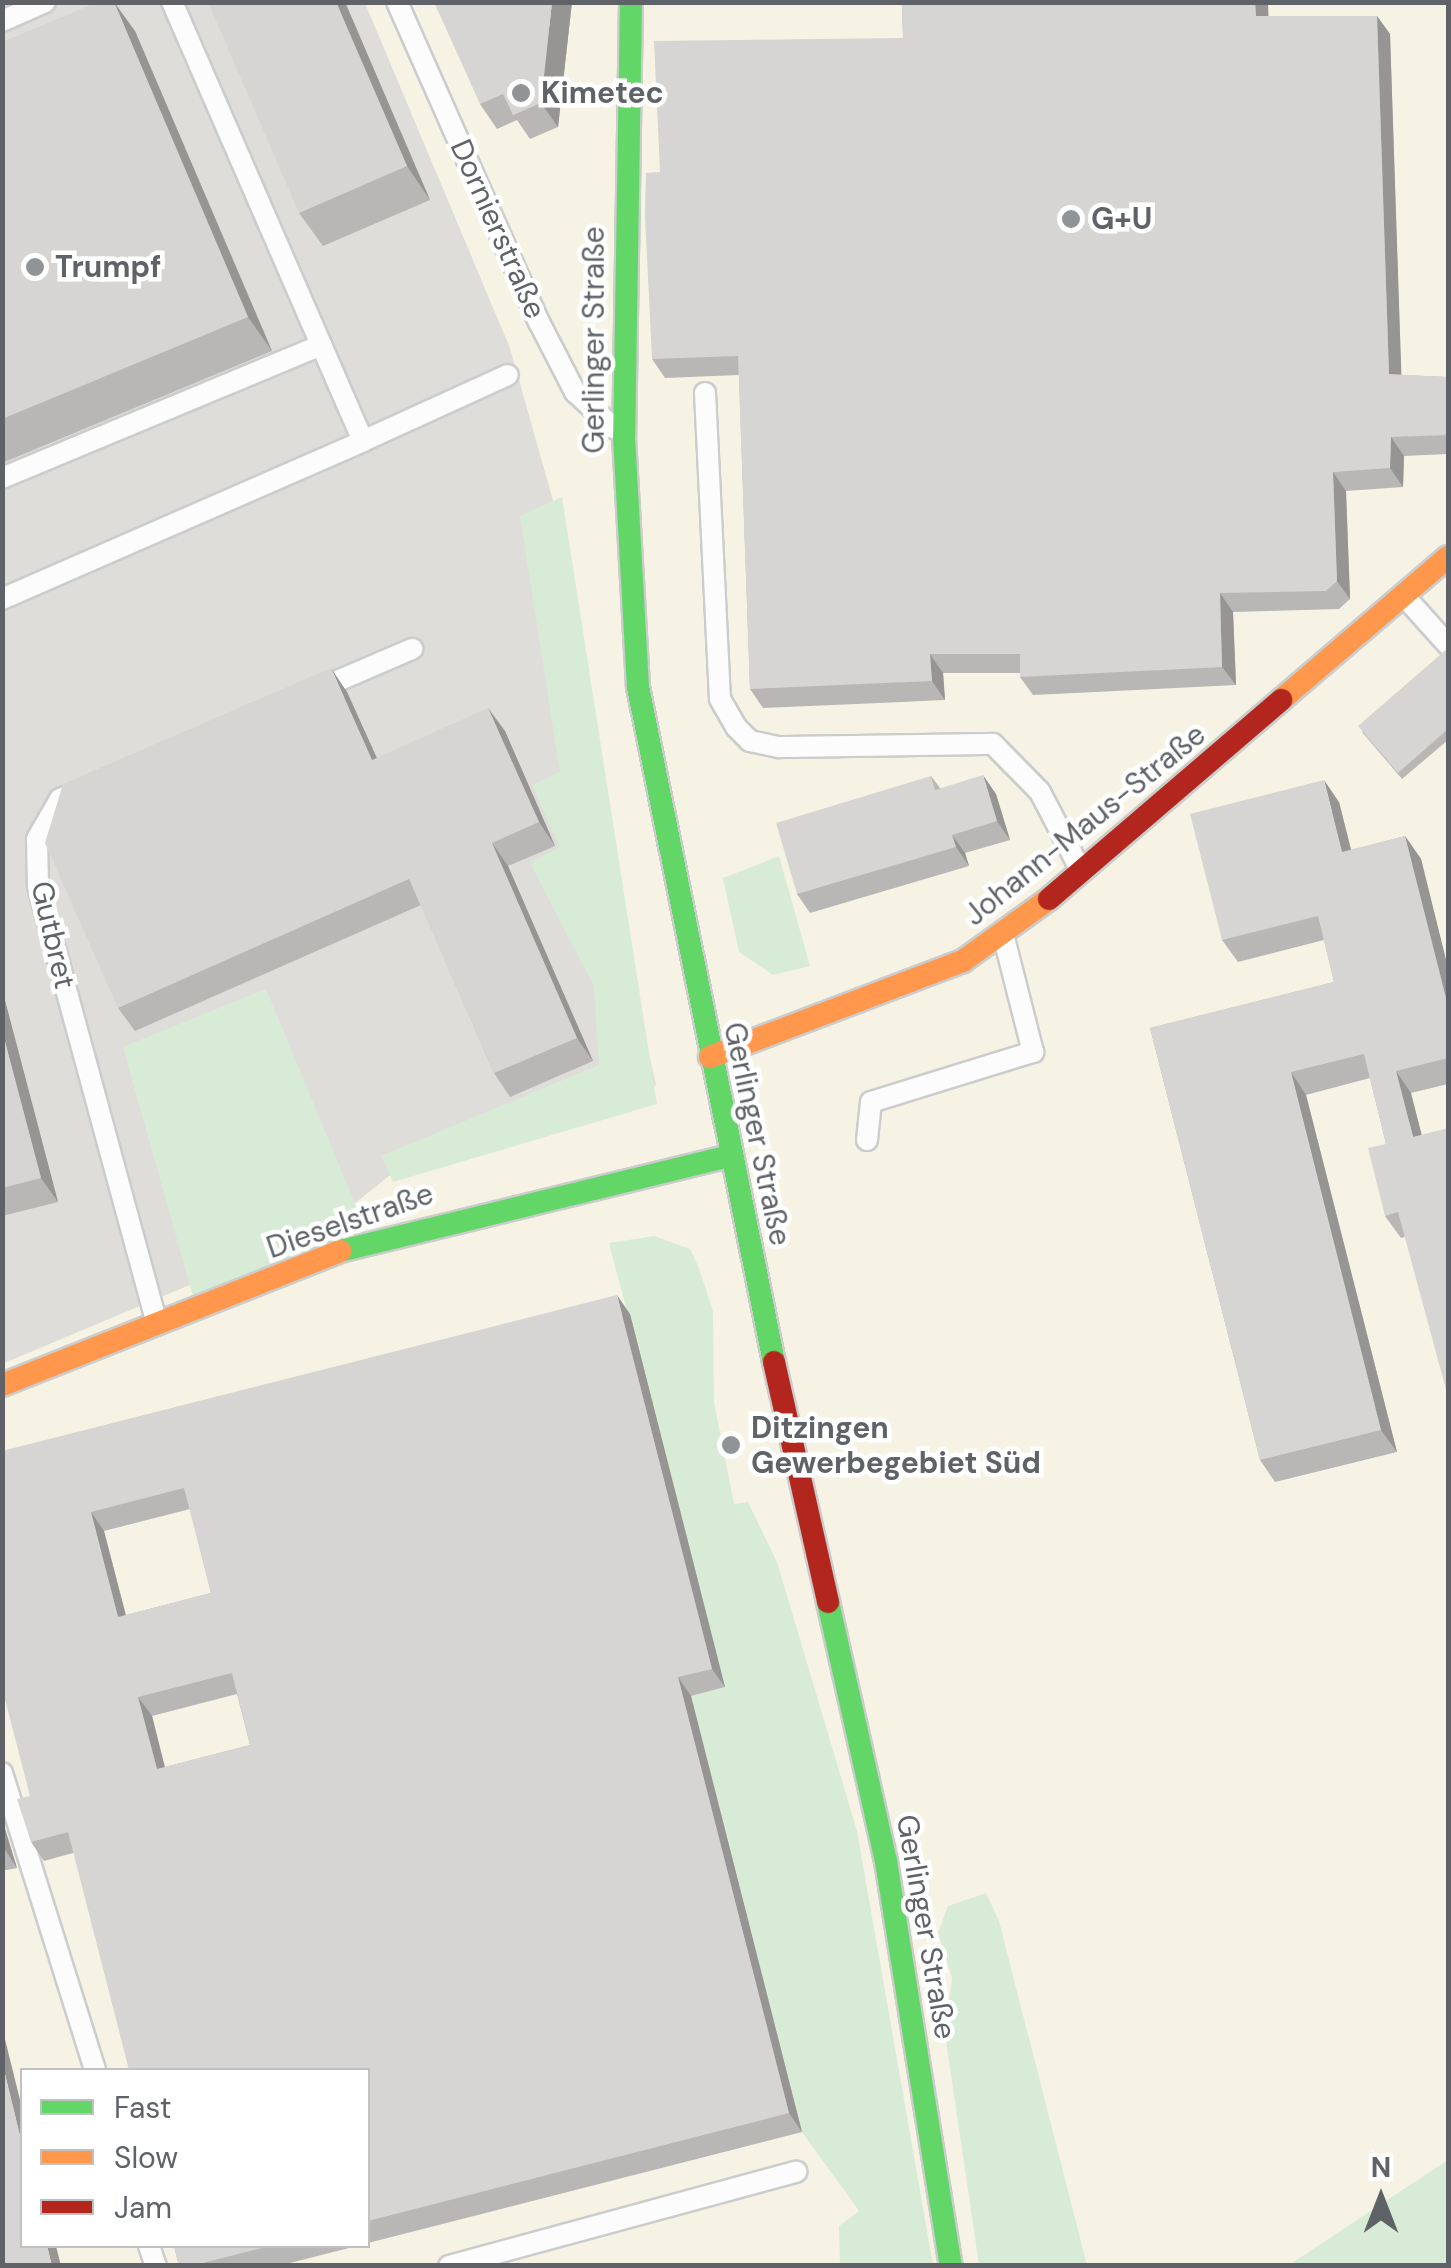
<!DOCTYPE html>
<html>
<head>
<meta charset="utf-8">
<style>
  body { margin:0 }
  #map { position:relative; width:1451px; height:2268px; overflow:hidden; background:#efeeea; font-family:"DM Sans",sans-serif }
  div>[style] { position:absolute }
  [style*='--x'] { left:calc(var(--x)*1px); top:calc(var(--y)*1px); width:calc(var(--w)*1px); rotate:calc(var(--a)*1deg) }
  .commercial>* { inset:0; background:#f7f3e4 }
  .industrial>* { inset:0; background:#dfddda }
  .green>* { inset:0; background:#d8ebd6 }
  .roads { filter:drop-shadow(2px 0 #cbcccc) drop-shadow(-2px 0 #cbcccc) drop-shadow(0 2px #cbcccc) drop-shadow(0 -2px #cbcccc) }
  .lane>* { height:20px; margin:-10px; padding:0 10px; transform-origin:10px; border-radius:10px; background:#fdfcfc }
  .fast>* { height:22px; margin:-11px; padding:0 11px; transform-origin:11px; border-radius:11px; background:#63d668 }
  .slow>* { height:22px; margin:-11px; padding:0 11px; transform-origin:11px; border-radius:11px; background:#ff974d }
  .jam>* { height:22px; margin:-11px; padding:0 11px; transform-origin:11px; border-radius:11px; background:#b3261e }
  .wall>* { inset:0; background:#b8b7b5 }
  .shaded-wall>* { inset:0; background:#969594 }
  .building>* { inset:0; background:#d6d5d3 }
  .dots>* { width:28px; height:28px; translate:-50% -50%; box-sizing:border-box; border:5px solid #fff; border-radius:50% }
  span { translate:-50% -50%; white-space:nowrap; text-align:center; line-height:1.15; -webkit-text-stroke:9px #fff; paint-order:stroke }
  .poi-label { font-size:30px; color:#5f6368; font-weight:700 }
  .left { translate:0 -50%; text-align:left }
  .street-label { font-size:30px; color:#5f6368 }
  .frame { position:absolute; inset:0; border:5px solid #5f6368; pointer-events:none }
  .legend { position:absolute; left:20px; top:2068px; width:350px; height:180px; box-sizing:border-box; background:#fff; border:2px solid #bfc1c3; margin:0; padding:12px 18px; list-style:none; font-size:30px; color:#5f6368 }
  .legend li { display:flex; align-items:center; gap:20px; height:50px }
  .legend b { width:50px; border:2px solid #bfc1c3 }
  .north { position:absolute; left:1331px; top:2148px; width:100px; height:100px; -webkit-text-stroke:8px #fff; paint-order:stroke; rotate:0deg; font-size:28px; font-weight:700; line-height:40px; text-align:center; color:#5f6368 }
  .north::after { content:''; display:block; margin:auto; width:35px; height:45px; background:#5f6368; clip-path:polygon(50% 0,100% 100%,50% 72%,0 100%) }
</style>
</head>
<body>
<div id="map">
  <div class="commercial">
    <div style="clip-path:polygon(evenodd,3px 3px,1448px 3px,1448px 2160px,1289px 2265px,3px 2266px,3px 3px,22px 2070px,368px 2070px,368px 2246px,22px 2246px,22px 2070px)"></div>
  </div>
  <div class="industrial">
    <div style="clip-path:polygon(2px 3px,365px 3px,510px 348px,556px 511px,582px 757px,656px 1085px,389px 1176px,323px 1229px,2px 1364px)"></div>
  </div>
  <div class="green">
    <div style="clip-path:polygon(562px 497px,657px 1104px,393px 1182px,381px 1156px,599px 1065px,594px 986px,530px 863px,560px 847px,532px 785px,560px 772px,520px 516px)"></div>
    <div style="clip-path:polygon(779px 856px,810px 966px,773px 975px,739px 952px,723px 878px)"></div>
    <div style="clip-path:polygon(266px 989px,363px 1223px,194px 1300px,123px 1047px)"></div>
    <div style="clip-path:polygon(654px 1236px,690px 1249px,699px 1268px,713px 1311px,714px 1402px,734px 1504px,748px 1502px,777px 1562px,857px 1831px,933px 2265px,840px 2265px,839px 2226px,859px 2211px,802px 2132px,691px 1696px,725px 1687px,609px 1243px)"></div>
    <div style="clip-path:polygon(986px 1893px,999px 1921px,1087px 2265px,979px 2265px,945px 2034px,952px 1978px,938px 1933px,948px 1906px)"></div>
    <div style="clip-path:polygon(1448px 2160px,1448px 2265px,1289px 2265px)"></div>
  </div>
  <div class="roads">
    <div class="lane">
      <div style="--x:397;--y:2;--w:350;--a:66.1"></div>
      <div style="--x:539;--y:322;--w:79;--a:62.8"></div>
      <div style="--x:575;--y:392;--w:54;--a:42.8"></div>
      <div style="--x:2;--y:21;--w:47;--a:-23.8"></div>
      <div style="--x:705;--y:393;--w:306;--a:87.2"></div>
      <div style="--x:720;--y:699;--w:32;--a:60"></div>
      <div style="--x:736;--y:727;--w:20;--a:45"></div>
      <div style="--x:750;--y:741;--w:30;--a:12"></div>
      <div style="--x:779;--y:747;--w:214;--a:-0.8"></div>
      <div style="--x:993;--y:744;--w:67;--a:45.6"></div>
      <div style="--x:1040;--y:792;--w:87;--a:62.5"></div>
      <div style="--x:363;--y:441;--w:159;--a:-24.5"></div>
      <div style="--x:2;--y:478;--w:346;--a:-22.6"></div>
      <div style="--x:1405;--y:597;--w:64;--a:48.1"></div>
      <div style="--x:2;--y:599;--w:394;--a:-23.6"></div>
      <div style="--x:363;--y:441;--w:479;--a:-113.5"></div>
      <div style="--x:314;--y:691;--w:107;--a:-23.2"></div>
      <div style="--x:75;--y:793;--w:16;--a:158"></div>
      <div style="--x:60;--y:799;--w:46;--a:119.9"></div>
      <div style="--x:37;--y:839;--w:47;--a:88.8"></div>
      <div style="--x:38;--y:886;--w:451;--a:74.8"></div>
      <div style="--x:867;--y:1140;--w:38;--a:-84"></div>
      <div style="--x:871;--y:1102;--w:170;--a:-17.2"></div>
      <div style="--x:1033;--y:1052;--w:122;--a:-104.3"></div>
      <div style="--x:2;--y:1773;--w:311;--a:72.6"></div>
      <div style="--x:149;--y:2246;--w:21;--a:71"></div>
      <div style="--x:449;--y:2266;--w:360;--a:-15.2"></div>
    </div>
    <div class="fast">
      <div style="--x:631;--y:2;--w:435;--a:90.9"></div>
      <div style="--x:624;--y:437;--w:250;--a:86.8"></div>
      <div style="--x:638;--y:687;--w:689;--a:78.61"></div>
      <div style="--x:340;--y:1251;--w:401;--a:-13.7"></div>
      <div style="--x:828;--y:1602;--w:265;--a:77.4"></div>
      <div style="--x:886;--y:1861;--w:410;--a:80.9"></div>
    </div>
    <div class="slow">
      <div style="--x:1281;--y:700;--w:220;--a:-40.6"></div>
      <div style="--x:710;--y:1057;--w:271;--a:-20.8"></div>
      <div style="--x:963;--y:961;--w:106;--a:-35.8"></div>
      <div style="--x:2;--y:1385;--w:364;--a:-21.6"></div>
    </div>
    <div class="jam">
      <div style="--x:1049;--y:899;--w:306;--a:-40.6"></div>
      <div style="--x:774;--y:1362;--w:246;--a:77.3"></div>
    </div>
  </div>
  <div class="wall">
    <div style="clip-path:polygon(345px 2px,430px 200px,323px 246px,299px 213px)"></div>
    <div style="clip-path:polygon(572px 2px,558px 127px,530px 139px,517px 120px,497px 129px,480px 104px)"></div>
    <div style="clip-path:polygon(902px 2px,1268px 2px,1268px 16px,1377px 16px,1390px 34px,1401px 375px,1447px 377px,1448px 379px,1448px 454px,1404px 456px,1403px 487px,1346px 491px,1350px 599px,1339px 609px,1233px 612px,1236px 685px,1033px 695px,1020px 677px,1020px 673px,943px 673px,945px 700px,763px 708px,750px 689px,739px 375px,665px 378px,652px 359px,660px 172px,903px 38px)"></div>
    <div style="clip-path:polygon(135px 31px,272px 351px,2px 463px,2px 42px)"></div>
    <div style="clip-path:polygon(1448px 648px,1448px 740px,1402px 779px,1362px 732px)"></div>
    <div style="clip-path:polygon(347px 692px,377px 758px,505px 731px,555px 846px,508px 866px,593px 1061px,510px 1097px,494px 1073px,421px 905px,135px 1031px,118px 1008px)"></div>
    <div style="clip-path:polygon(931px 776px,940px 788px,996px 794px,1010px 840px,965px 853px,969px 866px,810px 913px,797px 894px)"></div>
    <div style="clip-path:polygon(1339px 802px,1351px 850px,1405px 836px,1421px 859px,1448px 968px,1448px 1084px,1411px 1093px,1405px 1237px,1401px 1238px,1385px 1216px,1386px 1144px,1370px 1078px,1306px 1095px,1397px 1452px,1275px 1482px,1260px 1460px,1150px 1028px,1334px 982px,1324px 940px,1238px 962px,1222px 940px)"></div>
    <div style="clip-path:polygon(2px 989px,58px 1202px,2px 1216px)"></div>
    <div style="clip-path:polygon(evenodd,630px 1314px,725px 1687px,691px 1696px,802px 2132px,368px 2243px,368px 2070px,73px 1853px,44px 1861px,31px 1842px,30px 1796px,2px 1451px,630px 1314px,190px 1509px,211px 1593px,126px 1615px,104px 1531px,190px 1509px,630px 1314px,237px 1694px,250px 1745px,165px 1767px,152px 1716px,237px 1694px)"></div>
    <div style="clip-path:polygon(2px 1823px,17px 1868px,2px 1871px)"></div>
    <div style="clip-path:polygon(174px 2246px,357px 2246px,278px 2266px,179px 2266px)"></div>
  </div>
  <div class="shaded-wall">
    <div style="clip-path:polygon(114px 2px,135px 31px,272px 351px,248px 317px)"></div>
    <div style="clip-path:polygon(336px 2px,345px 2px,430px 200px,407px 166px)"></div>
    <div style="clip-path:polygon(552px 2px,572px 2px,558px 127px,541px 103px)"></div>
    <div style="clip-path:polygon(1255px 2px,1268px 2px,1269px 34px,1256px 16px)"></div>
    <div style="clip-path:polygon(1377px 16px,1390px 34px,1402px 393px,1389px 374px)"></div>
    <div style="clip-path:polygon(1391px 437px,1404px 456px,1403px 487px,1390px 468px)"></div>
    <div style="clip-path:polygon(1333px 472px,1346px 491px,1350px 599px,1337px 581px)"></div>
    <div style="clip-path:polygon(1220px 593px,1233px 612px,1236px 685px,1222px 667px)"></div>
    <div style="clip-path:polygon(930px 654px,943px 673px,945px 700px,932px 681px)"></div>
    <div style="clip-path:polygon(331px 668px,347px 692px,388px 783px,372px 760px)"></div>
    <div style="clip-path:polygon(488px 708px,505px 731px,555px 846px,539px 822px)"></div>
    <div style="clip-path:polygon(983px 775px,996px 794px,1010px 840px,997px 821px)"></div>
    <div style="clip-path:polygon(1324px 780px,1339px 802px,1357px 874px,1342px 852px)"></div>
    <div style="clip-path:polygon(952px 835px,965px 853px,969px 866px,956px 847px)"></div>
    <div style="clip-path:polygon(1405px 836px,1421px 859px,1448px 968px,1448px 1006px)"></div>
    <div style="clip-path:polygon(492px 843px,508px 866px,593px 1061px,577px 1038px)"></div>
    <div style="clip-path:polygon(2px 989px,58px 1202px,41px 1178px,2px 1030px)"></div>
    <div style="clip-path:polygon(1396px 1071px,1411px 1093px,1428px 1159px,1413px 1137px)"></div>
    <div style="clip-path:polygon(1291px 1072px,1306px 1095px,1397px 1452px,1381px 1430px)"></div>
    <div style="clip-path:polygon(617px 1295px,630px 1314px,725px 1687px,712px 1669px)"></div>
    <div style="clip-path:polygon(91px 1512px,104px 1531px,131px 1636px,118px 1617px)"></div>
    <div style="clip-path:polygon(678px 1677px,691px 1696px,802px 2132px,789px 2113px)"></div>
    <div style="clip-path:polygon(138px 1697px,152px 1716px,170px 1788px,157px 1769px)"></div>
    <div style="clip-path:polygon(2px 1823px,4px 1825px,17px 1868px,4px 1848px)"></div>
    <div style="clip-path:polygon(2px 2027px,22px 2108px,22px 2144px,2px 2062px)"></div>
    <div style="clip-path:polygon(47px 2246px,56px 2246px,61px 2266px,52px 2266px)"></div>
  </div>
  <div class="building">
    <div style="clip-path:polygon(98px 2px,114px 2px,248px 317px,2px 419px,2px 42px)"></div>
    <div style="clip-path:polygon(208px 2px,336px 2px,407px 166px,299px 213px)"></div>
    <div style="clip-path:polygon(434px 2px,552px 2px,541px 103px,513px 115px,503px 94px,480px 104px)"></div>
    <div style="clip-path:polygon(902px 2px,1255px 2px,1256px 16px,1377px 16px,1389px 374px,1447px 377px,1448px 435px,1391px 437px,1390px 468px,1333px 472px,1337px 581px,1326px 591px,1220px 593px,1222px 667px,1020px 677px,1020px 654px,930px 654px,932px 681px,750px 689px,738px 356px,652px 359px,645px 216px,646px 173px,660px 172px,654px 41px,903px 38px)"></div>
    <div style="clip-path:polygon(1448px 648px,1448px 729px,1398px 773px,1358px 726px)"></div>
    <div style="clip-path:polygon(331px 668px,372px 760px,488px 708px,539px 822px,492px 843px,577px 1038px,494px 1073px,409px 879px,118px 1008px,45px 843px,63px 784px)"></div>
    <div style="clip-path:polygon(983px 775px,997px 821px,952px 835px,956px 847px,797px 894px,776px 823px,931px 776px,935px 790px)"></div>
    <div style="clip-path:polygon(1324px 780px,1342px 852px,1405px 836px,1448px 1006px,1448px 1058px,1396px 1071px,1413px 1137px,1448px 1128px,1448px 1397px,1398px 1212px,1385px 1216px,1368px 1148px,1386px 1144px,1364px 1054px,1291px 1072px,1381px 1430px,1260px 1460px,1150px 1028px,1334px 982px,1318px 916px,1222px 940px,1190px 814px)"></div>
    <div style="clip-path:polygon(2px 1030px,41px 1178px,2px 1188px)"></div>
    <div style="clip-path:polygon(evenodd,617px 1295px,712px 1669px,678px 1677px,789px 2113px,368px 2221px,368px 2070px,129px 2070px,68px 1832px,31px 1842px,17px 1799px,30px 1796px,2px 1688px,2px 1451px,617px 1295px,184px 1488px,211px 1593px,118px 1617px,91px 1512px,184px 1488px,617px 1295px,232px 1673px,250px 1745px,157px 1769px,138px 1697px,232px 1673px)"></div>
    <div style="clip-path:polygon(2px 2062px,22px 2144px,22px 2246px,47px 2246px,52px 2266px,2px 2266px)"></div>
    <div style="clip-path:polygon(174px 2246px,270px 2246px,191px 2266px,179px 2266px)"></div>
  </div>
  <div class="dots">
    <div style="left:521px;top:93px;background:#919496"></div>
    <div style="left:1071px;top:219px;background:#919496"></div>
    <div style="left:35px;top:267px;background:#919496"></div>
    <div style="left:731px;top:1445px;background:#919496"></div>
  </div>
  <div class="poi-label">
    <span class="left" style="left:541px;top:93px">Kimetec</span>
    <span class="left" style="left:1091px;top:219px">G+U</span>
    <span class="left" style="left:55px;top:267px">Trumpf</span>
    <span class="left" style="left:751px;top:1445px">Ditzingen<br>Gewerbegebiet Süd</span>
  </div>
  <div class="street-label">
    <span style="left:498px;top:229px;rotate:66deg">Dornierstraße</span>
    <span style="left:594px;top:340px;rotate:-90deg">Gerlinger Straße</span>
    <span style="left:1085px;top:825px;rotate:-39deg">Johann-Maus-Straße</span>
    <span style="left:53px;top:935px;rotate:77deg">Gutbret</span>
    <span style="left:757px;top:1134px;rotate:78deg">Gerlinger Straße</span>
    <span style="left:350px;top:1221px;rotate:-19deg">Dieselstraße</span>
    <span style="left:926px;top:1927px;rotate:80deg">Gerlinger Straße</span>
  </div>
  <div class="frame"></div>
  <ul class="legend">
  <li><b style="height:12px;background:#63d668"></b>Fast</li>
  <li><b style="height:12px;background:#ff974d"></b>Slow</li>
  <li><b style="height:12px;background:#b3261e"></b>Jam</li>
  </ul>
  <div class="north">N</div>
</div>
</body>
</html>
